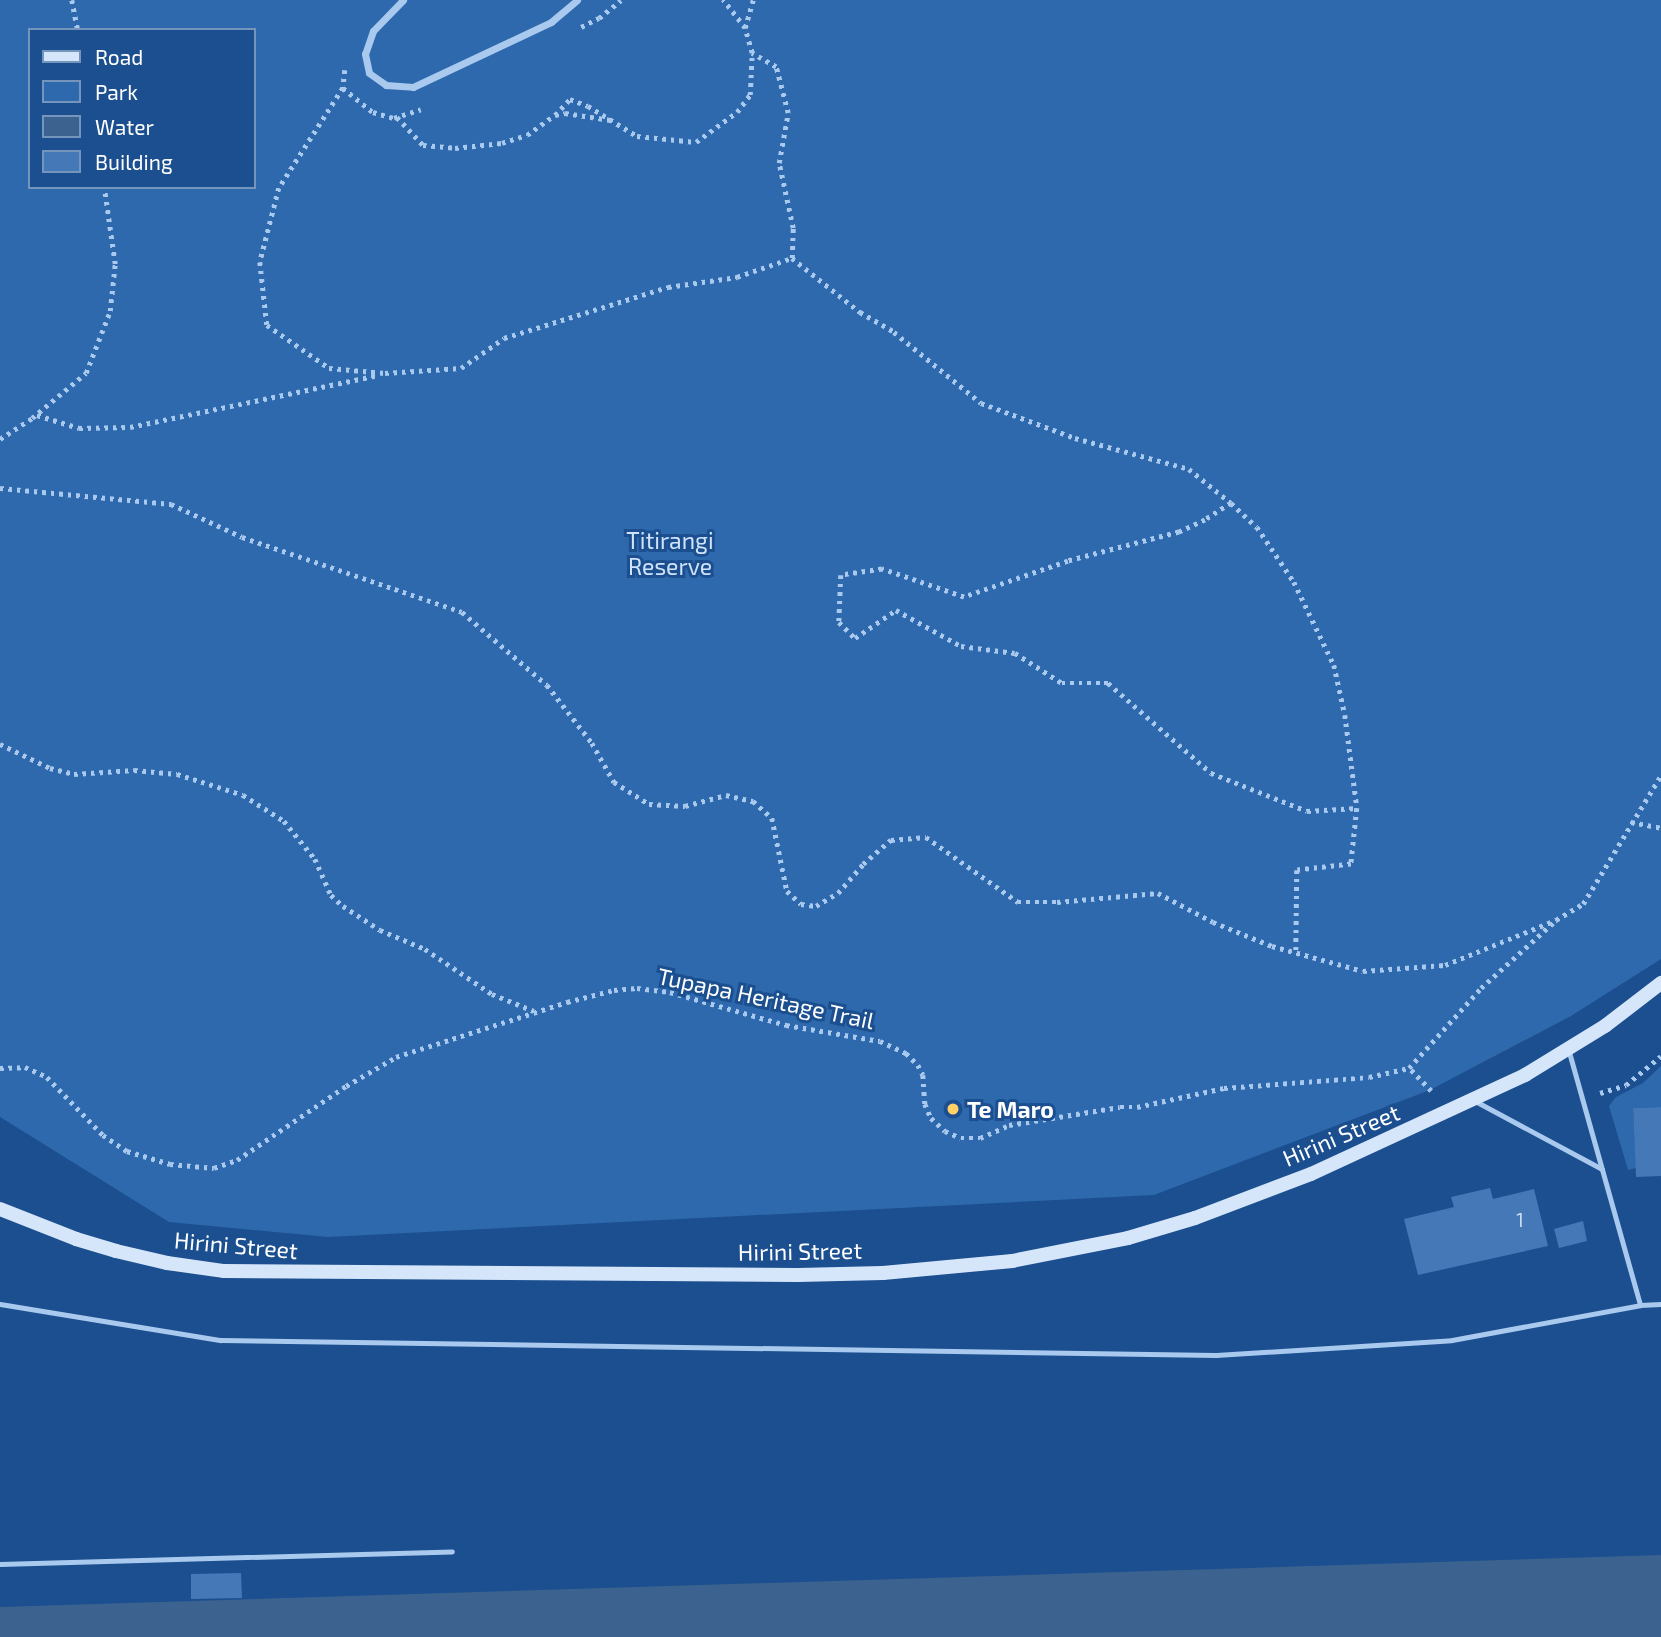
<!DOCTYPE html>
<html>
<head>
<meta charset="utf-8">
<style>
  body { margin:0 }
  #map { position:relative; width:1661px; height:1637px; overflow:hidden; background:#1b4f8f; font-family:"Exo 2",sans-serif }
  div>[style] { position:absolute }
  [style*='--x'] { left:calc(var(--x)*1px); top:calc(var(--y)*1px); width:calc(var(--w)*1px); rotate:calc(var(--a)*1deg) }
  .green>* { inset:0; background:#2e69ad }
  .water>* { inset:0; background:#3c6290 }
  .building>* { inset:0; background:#4478b7 }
  .path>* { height:4.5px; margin-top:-2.25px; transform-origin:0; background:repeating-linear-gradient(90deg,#a9c9ee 0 3.5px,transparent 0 8.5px) }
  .service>* { height:5px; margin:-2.5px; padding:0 2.5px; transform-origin:2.5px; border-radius:2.5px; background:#a9c9ee }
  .minor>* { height:7px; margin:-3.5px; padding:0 3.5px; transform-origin:3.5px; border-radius:3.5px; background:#a9c9ee }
  .secondary>* { height:14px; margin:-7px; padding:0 7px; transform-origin:7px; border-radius:7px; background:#d6e6fa }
  .dots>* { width:19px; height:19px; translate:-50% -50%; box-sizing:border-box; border:4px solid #1b4f8f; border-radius:50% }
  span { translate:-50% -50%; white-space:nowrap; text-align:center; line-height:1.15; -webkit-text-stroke:6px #1b4f8f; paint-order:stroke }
  .number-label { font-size:19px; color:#d0dded }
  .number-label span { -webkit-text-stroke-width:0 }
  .park-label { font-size:23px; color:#cfe3fa }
  .street-label { font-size:23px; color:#fff }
  .poi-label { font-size:23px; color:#fff; font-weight:700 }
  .left { translate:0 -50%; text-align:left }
  .legend { position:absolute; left:28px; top:28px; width:228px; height:161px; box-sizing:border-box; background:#1b4f8f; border:2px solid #7695bc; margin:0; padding:9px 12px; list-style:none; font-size:21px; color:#fff }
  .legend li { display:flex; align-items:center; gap:14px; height:35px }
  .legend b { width:35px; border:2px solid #7695bc }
</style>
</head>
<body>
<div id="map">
  <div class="green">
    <div style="clip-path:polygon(evenodd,0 0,1661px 0,1661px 959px,1571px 1016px,1430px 1090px,1154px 1195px,328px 1237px,169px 1222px,0 1117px,0 0,30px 30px,254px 30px,254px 187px,30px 187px,30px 30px)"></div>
    <div style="clip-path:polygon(1661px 1066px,1661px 1107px,1633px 1108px,1636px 1168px,1628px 1170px,1609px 1106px,1616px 1097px,1643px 1083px)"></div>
  </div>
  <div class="water">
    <div style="clip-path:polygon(1661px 1555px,1661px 1637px,0 1637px,0 1607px)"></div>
  </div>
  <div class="building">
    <div style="clip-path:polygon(1661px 1107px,1661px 1176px,1636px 1177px,1633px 1108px)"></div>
    <div style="clip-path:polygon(1490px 1188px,1493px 1199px,1534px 1189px,1548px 1246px,1418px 1275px,1404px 1219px,1454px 1207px,1451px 1197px)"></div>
    <div style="clip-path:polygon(1583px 1221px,1587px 1241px,1559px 1248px,1554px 1229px)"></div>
    <div style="clip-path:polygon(241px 1573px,242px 1598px,191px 1599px,191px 1574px)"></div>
  </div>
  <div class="path">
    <div style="--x:72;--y:0;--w:31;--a:79"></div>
    <div style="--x:581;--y:27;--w:20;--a:-27"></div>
    <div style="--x:599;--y:18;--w:28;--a:-39"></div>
    <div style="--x:745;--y:28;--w:29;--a:-74"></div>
    <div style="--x:345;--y:70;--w:18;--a:96"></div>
    <div style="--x:343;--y:88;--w:38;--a:39"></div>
    <div style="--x:373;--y:112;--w:22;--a:16"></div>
    <div style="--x:394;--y:118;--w:28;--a:-18"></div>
    <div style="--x:343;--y:88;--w:119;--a:122.6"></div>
    <div style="--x:279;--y:188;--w:76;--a:104.4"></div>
    <div style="--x:260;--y:262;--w:63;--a:83.7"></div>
    <div style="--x:267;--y:325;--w:75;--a:34.7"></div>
    <div style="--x:329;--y:368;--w:56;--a:5.1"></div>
    <div style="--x:385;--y:373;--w:76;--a:-3.8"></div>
    <div style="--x:461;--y:368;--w:52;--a:-34.9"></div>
    <div style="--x:504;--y:338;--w:172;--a:-17.3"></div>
    <div style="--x:668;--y:287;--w:70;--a:-8.2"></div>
    <div style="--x:737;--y:277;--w:58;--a:-19.1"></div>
    <div style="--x:792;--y:258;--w:30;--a:-88"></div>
    <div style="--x:793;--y:228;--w:66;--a:-102.2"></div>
    <div style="--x:779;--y:163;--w:51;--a:-79.8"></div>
    <div style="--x:788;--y:113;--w:48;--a:-104.6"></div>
    <div style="--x:776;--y:67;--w:28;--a:-150"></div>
    <div style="--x:555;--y:115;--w:22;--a:-47"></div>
    <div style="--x:570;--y:99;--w:19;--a:21"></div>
    <div style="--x:588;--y:106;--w:57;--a:31.5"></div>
    <div style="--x:637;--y:136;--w:59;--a:5.8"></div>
    <div style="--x:696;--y:142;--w:51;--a:-36.2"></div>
    <div style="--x:737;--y:112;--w:21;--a:-53"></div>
    <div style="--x:750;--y:95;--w:42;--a:-87.3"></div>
    <div style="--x:752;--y:53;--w:26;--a:-106"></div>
    <div style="--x:745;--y:28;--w:36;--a:-128"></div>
    <div style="--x:397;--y:117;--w:38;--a:47"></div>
    <div style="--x:423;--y:145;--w:32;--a:5"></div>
    <div style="--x:455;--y:148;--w:47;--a:-6.1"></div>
    <div style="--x:502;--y:143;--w:26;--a:-18"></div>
    <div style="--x:527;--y:135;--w:34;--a:-36"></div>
    <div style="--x:555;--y:115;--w:10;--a:-11"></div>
    <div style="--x:565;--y:113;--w:46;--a:8.8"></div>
    <div style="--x:792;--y:258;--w:87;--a:38.5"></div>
    <div style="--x:860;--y:312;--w:39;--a:30"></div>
    <div style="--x:894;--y:332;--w:112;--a:39.2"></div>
    <div style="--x:981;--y:403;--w:100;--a:20.4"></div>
    <div style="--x:1075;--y:438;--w:118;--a:15.2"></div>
    <div style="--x:1189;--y:469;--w:54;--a:39"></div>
    <div style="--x:1231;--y:503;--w:31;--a:147"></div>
    <div style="--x:1205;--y:520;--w:29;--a:155"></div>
    <div style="--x:1179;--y:532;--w:115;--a:165.4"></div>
    <div style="--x:1068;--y:561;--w:110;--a:160.9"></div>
    <div style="--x:964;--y:597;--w:87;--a:-161.1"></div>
    <div style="--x:882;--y:569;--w:41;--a:171.7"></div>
    <div style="--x:841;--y:575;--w:47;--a:92.4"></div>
    <div style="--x:839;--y:622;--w:23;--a:45"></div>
    <div style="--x:855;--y:638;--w:50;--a:-34.3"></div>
    <div style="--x:896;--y:610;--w:74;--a:29"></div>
    <div style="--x:961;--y:646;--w:54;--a:7.4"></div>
    <div style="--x:1015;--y:653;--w:56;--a:32.6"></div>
    <div style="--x:1062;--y:683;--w:46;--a:0"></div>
    <div style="--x:1108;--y:683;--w:137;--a:41.1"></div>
    <div style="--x:1211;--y:773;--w:103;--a:21.6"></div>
    <div style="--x:1307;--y:811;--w:50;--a:-3.4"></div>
    <div style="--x:1357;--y:808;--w:56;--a:96.1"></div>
    <div style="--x:1351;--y:864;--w:54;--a:173.7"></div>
    <div style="--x:1297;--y:870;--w:83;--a:90.7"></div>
    <div style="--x:37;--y:415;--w:44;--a:17.2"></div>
    <div style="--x:79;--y:428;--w:51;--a:-1.1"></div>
    <div style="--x:130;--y:427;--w:254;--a:-11.8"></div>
    <div style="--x:0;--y:439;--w:38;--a:-33"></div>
    <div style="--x:32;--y:418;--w:70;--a:-39.8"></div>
    <div style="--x:86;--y:373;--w:66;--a:-68.8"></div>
    <div style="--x:110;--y:311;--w:47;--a:-83.9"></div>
    <div style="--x:115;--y:264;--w:78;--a:-98.1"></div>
    <div style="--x:0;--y:488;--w:172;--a:5.3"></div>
    <div style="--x:171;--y:504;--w:78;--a:24.9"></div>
    <div style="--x:242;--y:537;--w:232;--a:18.8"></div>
    <div style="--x:462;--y:612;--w:112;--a:40.7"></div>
    <div style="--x:547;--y:685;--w:73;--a:52.2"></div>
    <div style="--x:592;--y:743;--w:45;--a:60.6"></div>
    <div style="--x:614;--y:782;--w:41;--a:32.2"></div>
    <div style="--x:649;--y:804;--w:36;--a:3"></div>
    <div style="--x:685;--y:806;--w:42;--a:-15"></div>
    <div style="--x:726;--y:795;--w:28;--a:13"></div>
    <div style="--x:753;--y:801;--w:25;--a:42"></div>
    <div style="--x:772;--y:818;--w:75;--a:78.4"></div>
    <div style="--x:787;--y:891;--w:19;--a:43"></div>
    <div style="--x:801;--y:904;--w:15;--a:8"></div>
    <div style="--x:816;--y:906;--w:26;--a:-31"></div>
    <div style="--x:838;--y:893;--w:38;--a:-49"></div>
    <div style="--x:863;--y:864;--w:37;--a:-41"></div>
    <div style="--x:891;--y:840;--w:35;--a:-5"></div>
    <div style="--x:926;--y:837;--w:113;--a:35.2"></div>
    <div style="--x:1018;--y:902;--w:39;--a:0"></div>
    <div style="--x:1057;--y:902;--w:101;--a:-5.1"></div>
    <div style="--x:1158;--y:893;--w:62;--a:27.8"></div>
    <div style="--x:1213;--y:922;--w:64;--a:22.1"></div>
    <div style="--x:1272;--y:946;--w:94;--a:15.4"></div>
    <div style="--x:1363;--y:971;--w:82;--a:-4.2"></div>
    <div style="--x:1445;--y:965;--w:120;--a:-22.1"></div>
    <div style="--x:1556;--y:920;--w:31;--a:-31"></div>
    <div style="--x:1583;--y:904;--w:151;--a:-58.8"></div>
    <div style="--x:1231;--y:503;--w:35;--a:43"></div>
    <div style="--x:1257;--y:527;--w:66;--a:56.1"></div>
    <div style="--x:1294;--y:582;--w:92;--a:64.3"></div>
    <div style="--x:1334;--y:665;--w:51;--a:77.6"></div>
    <div style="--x:1345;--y:715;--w:94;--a:82.6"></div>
    <div style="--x:0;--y:744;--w:55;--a:25.6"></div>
    <div style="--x:50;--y:768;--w:25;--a:14"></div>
    <div style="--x:74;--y:774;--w:60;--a:-3.8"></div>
    <div style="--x:134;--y:770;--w:43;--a:5.3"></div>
    <div style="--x:177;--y:774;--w:69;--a:17.7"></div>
    <div style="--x:243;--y:795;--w:49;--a:32.4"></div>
    <div style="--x:284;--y:821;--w:49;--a:50.8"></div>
    <div style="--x:315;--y:859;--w:39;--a:66"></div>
    <div style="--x:331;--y:895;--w:16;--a:43"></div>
    <div style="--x:343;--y:906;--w:44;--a:33"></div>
    <div style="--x:380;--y:930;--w:49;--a:22.9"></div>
    <div style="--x:425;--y:949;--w:81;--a:33.9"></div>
    <div style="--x:492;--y:994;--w:45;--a:22"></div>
    <div style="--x:1631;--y:822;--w:31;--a:11"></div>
    <div style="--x:0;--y:1068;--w:25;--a:-2"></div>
    <div style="--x:25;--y:1067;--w:24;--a:24"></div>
    <div style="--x:47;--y:1077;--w:81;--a:46"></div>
    <div style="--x:103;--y:1135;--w:29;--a:34"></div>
    <div style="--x:127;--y:1151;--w:45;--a:16.8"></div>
    <div style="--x:170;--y:1164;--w:44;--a:5.2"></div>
    <div style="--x:214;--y:1168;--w:24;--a:-19"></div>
    <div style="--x:237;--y:1160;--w:132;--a:-34.2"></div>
    <div style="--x:346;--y:1086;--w:58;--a:-30.1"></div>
    <div style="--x:396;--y:1057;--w:180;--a:-17.8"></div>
    <div style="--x:567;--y:1002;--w:49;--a:-14.3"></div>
    <div style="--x:614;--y:990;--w:23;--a:-5"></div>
    <div style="--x:637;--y:988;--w:33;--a:7"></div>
    <div style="--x:670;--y:992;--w:121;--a:15.9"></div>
    <div style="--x:786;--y:1025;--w:95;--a:9.7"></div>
    <div style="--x:880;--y:1041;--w:29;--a:25"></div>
    <div style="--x:906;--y:1053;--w:17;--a:45"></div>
    <div style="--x:918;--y:1065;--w:11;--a:63"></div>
    <div style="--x:923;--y:1075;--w:29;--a:86"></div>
    <div style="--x:925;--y:1104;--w:15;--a:67"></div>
    <div style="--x:931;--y:1118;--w:19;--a:43"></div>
    <div style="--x:945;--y:1131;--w:17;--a:24"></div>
    <div style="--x:961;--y:1138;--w:19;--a:0"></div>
    <div style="--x:980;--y:1138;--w:32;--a:-24"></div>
    <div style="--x:1009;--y:1125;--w:112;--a:-9.2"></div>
    <div style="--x:1120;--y:1107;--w:17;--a:0"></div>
    <div style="--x:1137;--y:1107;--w:89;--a:-12.3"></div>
    <div style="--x:1224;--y:1088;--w:145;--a:-4.3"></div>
    <div style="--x:1369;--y:1077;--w:41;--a:-12.7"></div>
    <div style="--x:1431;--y:1091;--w:32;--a:-134"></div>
    <div style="--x:1409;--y:1068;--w:108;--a:-48"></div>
    <div style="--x:1481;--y:988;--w:97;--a:-42.1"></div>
    <div style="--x:1600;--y:1093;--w:27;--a:-17"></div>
    <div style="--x:1626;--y:1085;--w:45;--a:-39.6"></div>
  </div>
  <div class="service">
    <div style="--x:1569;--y:1052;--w:263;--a:74.3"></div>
    <div style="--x:1475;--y:1101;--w:144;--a:28.2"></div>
    <div style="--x:0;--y:1304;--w:224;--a:9.3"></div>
    <div style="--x:221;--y:1340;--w:995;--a:0.86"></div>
    <div style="--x:1216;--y:1355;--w:236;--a:-3.6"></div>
    <div style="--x:1452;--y:1340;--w:191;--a:-10.5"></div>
    <div style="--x:1640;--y:1305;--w:21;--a:-3"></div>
    <div style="--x:0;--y:1564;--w:452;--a:-1.6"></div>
  </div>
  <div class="minor">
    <div style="--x:403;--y:0;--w:43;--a:134.1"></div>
    <div style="--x:373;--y:31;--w:24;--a:109"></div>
    <div style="--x:365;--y:54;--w:19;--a:78"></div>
    <div style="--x:369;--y:73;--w:21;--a:35"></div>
    <div style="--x:386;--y:85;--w:27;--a:4"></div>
    <div style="--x:413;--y:87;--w:153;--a:-25.2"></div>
    <div style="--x:551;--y:22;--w:34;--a:-40"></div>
  </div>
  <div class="secondary">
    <div style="--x:0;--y:1209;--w:82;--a:21.5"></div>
    <div style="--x:76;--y:1239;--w:42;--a:16.7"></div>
    <div style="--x:116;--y:1251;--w:52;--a:13.2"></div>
    <div style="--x:167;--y:1263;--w:58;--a:8"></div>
    <div style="--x:224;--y:1271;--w:574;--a:0.4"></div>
    <div style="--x:798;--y:1275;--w:85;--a:-1.3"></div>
    <div style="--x:883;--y:1273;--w:130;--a:-5.3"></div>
    <div style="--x:1012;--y:1261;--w:118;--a:-11.2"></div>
    <div style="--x:1128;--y:1238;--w:70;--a:-16.6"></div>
    <div style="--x:1195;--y:1218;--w:124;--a:-20.8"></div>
    <div style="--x:1311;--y:1174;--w:236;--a:-24.8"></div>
    <div style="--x:1525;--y:1075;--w:94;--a:-31.5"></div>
    <div style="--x:1605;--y:1026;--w:71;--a:-37.5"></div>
  </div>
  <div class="dots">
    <div style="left:953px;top:1109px;background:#ffd166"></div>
  </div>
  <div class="number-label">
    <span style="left:1520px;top:1220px">1</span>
  </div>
  <div class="park-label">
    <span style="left:670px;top:553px">Titirangi<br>Reserve</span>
  </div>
  <div class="street-label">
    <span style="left:766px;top:998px;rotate:12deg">Tupapa Heritage Trail</span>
    <span style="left:1341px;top:1135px;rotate:-23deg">Hirini Street</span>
    <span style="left:236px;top:1245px;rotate:5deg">Hirini Street</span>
    <span style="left:800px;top:1251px;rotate:-1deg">Hirini Street</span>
  </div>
  <div class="poi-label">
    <span class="left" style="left:967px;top:1109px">Te Maro</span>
  </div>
  <ul class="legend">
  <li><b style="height:9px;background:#d6e6fa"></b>Road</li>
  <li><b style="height:19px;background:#2e69ad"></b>Park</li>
  <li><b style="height:19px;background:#3c6290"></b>Water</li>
  <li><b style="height:19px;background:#4478b7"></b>Building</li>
  </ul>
</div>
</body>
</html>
